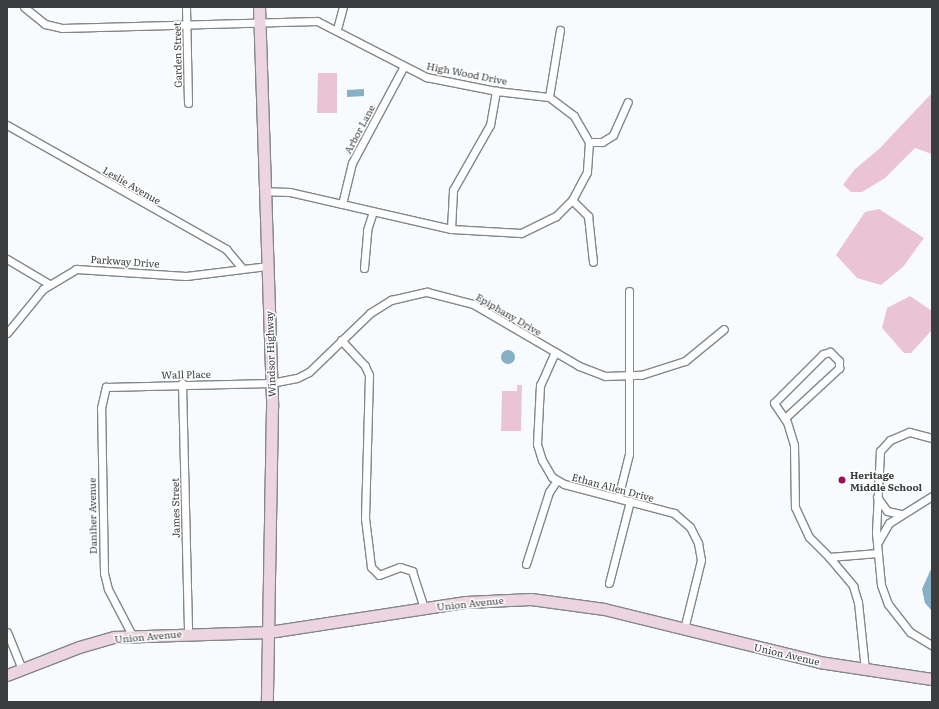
<!DOCTYPE html>
<html>
<head>
<meta charset="utf-8">
<style>
  body { margin:0 }
  #map { position:relative; width:939px; height:709px; overflow:hidden; background:#f7fbfe; font-family:Literata,serif }
  div>[style] { position:absolute }
  [style*='--x'] { left:calc(var(--x)*1px); top:calc(var(--y)*1px); width:calc(var(--w)*1px); rotate:calc(var(--a)*1deg) }
  .green>* { inset:0; background:#ebc4d3 }
  .water>* { inset:0; background:#86b0c6 }
  .round { border-radius:50% }
  .roads { filter:drop-shadow(1px 0 #838789) drop-shadow(-1px 0 #838789) drop-shadow(0 1px #838789) drop-shadow(0 -1px #838789) }
  .street>* { height:7px; margin:-3.5px; padding:0 3.5px; transform-origin:3.5px; border-radius:3.5px; background:#fff }
  .secondary>* { height:11px; margin:-5.5px; padding:0 5.5px; transform-origin:5.5px; border-radius:5.5px; background:#ecd5df }
  .dots>* { width:11px; height:11px; translate:-50% -50%; box-sizing:border-box; border:2px solid #fff; border-radius:50% }
  span { translate:-50% -50%; white-space:nowrap; text-align:center; line-height:1.15; -webkit-text-stroke:3px #fff; paint-order:stroke }
  .street-label { font-size:10px; color:#3b3d3e }
  .poi-label { font-size:10px; color:#3b3d3e; font-weight:700 }
  .left { translate:0 -50%; text-align:left }
  .frame { position:absolute; inset:0; border:8px solid #3b3d3e; pointer-events:none }
</style>
</head>
<body>
<div id="map">
  <div class="green">
    <div style="clip-path:polygon(318px 73px,337px 73px,337px 113px,317px 113px)"></div>
    <div style="clip-path:polygon(932px 93px,932px 154px,915px 148px,885px 178px,862px 192px,851px 192px,843px 185px,854px 170px,879px 149px)"></div>
    <div style="clip-path:polygon(879px 209px,924px 238px,903px 267px,881px 285px,857px 278px,836px 255px,865px 212px)"></div>
    <div style="clip-path:polygon(910px 296px,932px 311px,932px 330px,911px 353px,904px 353px,882px 328px,887px 308px)"></div>
    <div style="clip-path:polygon(517px 385px,522px 385px,521px 431px,501px 431px,502px 391px,517px 391px)"></div>
  </div>
  <div class="water">
    <div style="clip-path:polygon(364px 89px,364px 96px,347px 97px,347px 90px)"></div>
    <div class="round" style="left:501px;top:350px;width:14px;height:14px"></div>
    <div style="clip-path:polygon(932px 567px,932px 611px,925px 603px,922px 589px)"></div>
  </div>
  <div class="roads">
    <div class="street">
      <div style="--x:24;--y:7;--w:27;--a:39"></div>
      <div style="--x:45;--y:24;--w:17;--a:13"></div>
      <div style="--x:62;--y:28;--w:255;--a:-1.6"></div>
      <div style="--x:317;--y:21;--w:123;--a:27.2"></div>
      <div style="--x:426;--y:77;--w:71;--a:11.3"></div>
      <div style="--x:496;--y:91;--w:53;--a:6.5"></div>
      <div style="--x:549;--y:97;--w:31;--a:37"></div>
      <div style="--x:574;--y:116;--w:30;--a:60"></div>
      <div style="--x:589;--y:142;--w:30;--a:94"></div>
      <div style="--x:587;--y:172;--w:32;--a:118"></div>
      <div style="--x:572;--y:200;--w:23;--a:135"></div>
      <div style="--x:556;--y:216;--w:39;--a:154"></div>
      <div style="--x:521;--y:233;--w:70;--a:-176.7"></div>
      <div style="--x:451;--y:229;--w:165;--a:-167.1"></div>
      <div style="--x:290;--y:192;--w:25;--a:-178"></div>
      <div style="--x:186;--y:7;--w:96;--a:88.8"></div>
      <div style="--x:337;--y:29;--w:23;--a:-75"></div>
      <div style="--x:549;--y:97;--w:68;--a:-80.7"></div>
      <div style="--x:7;--y:125;--w:252;--a:29.5"></div>
      <div style="--x:226;--y:249;--w:23;--a:50"></div>
      <div style="--x:589;--y:142;--w:13;--a:0"></div>
      <div style="--x:602;--y:142;--w:13;--a:-32"></div>
      <div style="--x:613;--y:135;--w:36;--a:-66"></div>
      <div style="--x:572;--y:200;--w:23;--a:45"></div>
      <div style="--x:588;--y:216;--w:46;--a:83.8"></div>
      <div style="--x:342;--y:204;--w:42;--a:-76.3"></div>
      <div style="--x:352;--y:163;--w:108;--a:-61.8"></div>
      <div style="--x:451;--y:229;--w:39;--a:-87"></div>
      <div style="--x:453;--y:190;--w:75;--a:-60.4"></div>
      <div style="--x:490;--y:125;--w:35;--a:-80"></div>
      <div style="--x:7;--y:259;--w:49;--a:30.8"></div>
      <div style="--x:364;--y:268;--w:38;--a:-85"></div>
      <div style="--x:367;--y:230;--w:19;--a:-72"></div>
      <div style="--x:7;--y:333;--w:57;--a:-50.7"></div>
      <div style="--x:43;--y:289;--w:39;--a:-31"></div>
      <div style="--x:76;--y:269;--w:110;--a:3.6"></div>
      <div style="--x:186;--y:276;--w:83;--a:-7"></div>
      <div style="--x:341;--y:340;--w:35;--a:47"></div>
      <div style="--x:365;--y:366;--w:10;--a:66"></div>
      <div style="--x:369;--y:375;--w:143;--a:91.6"></div>
      <div style="--x:365;--y:518;--w:49;--a:83"></div>
      <div style="--x:371;--y:567;--w:11;--a:45"></div>
      <div style="--x:379;--y:575;--w:22;--a:-21"></div>
      <div style="--x:400;--y:567;--w:13;--a:18"></div>
      <div style="--x:412;--y:571;--w:39;--a:72"></div>
      <div style="--x:555;--y:352;--w:36;--a:114"></div>
      <div style="--x:540;--y:385;--w:59;--a:92.9"></div>
      <div style="--x:537;--y:444;--w:17;--a:73"></div>
      <div style="--x:542;--y:460;--w:20;--a:60"></div>
      <div style="--x:552;--y:477;--w:14;--a:30"></div>
      <div style="--x:564;--y:484;--w:114;--a:14.8"></div>
      <div style="--x:674;--y:513;--w:21;--a:41"></div>
      <div style="--x:690;--y:527;--w:18;--a:63"></div>
      <div style="--x:698;--y:543;--w:17;--a:80"></div>
      <div style="--x:701;--y:560;--w:71;--a:103.8"></div>
      <div style="--x:182;--y:383;--w:250;--a:88.6"></div>
      <div style="--x:785;--y:418;--w:74;--a:-42.8"></div>
      <div style="--x:839;--y:368;--w:7;--a:-90"></div>
      <div style="--x:839;--y:361;--w:13;--a:-135"></div>
      <div style="--x:830;--y:352;--w:7;--a:164"></div>
      <div style="--x:823;--y:354;--w:69;--a:135"></div>
      <div style="--x:774;--y:403;--w:23;--a:56"></div>
      <div style="--x:787;--y:422;--w:24;--a:73"></div>
      <div style="--x:794;--y:445;--w:62;--a:89.1"></div>
      <div style="--x:795;--y:507;--w:33;--a:65"></div>
      <div style="--x:809;--y:537;--w:28;--a:45"></div>
      <div style="--x:829;--y:557;--w:49;--a:-4.7"></div>
      <div style="--x:932;--y:438;--w:24;--a:-165"></div>
      <div style="--x:909;--y:432;--w:21;--a:157"></div>
      <div style="--x:890;--y:440;--w:15;--a:132"></div>
      <div style="--x:880;--y:451;--w:82;--a:92.8"></div>
      <div style="--x:876;--y:533;--w:52;--a:84.5"></div>
      <div style="--x:881;--y:585;--w:20;--a:70"></div>
      <div style="--x:888;--y:604;--w:36;--a:52"></div>
      <div style="--x:910;--y:632;--w:26;--a:31"></div>
      <div style="--x:877;--y:497;--w:17;--a:54"></div>
      <div style="--x:887;--y:511;--w:14;--a:12"></div>
      <div style="--x:618;--y:498;--w:45;--a:-76"></div>
      <div style="--x:629;--y:454;--w:163;--a:-90"></div>
      <div style="--x:878;--y:542;--w:22;--a:-60"></div>
      <div style="--x:889;--y:523;--w:51;--a:-32.1"></div>
      <div style="--x:829;--y:557;--w:38;--a:50"></div>
      <div style="--x:853;--y:586;--w:17;--a:73"></div>
      <div style="--x:858;--y:602;--w:68;--a:84.1"></div>
      <div style="--x:526;--y:564;--w:76;--a:-72.3"></div>
      <div style="--x:549;--y:492;--w:14;--a:-56"></div>
      <div style="--x:609;--y:583;--w:85;--a:-75.6"></div>
      <div style="--x:7;--y:632;--w:40;--a:68"></div>
      <div style="--x:132;--y:635;--w:52;--a:-117.6"></div>
      <div style="--x:108;--y:589;--w:16;--a:-104"></div>
      <div style="--x:104;--y:573;--w:165;--a:-91"></div>
      <div style="--x:101;--y:408;--w:22;--a:-77"></div>
      <div style="--x:106;--y:387;--w:165;--a:-1.4"></div>
      <div style="--x:271;--y:383;--w:26;--a:-11"></div>
      <div style="--x:297;--y:378;--w:13;--a:-27"></div>
      <div style="--x:309;--y:372;--w:85;--a:-44"></div>
      <div style="--x:370;--y:313;--w:25;--a:-32"></div>
      <div style="--x:391;--y:300;--w:37;--a:-13"></div>
      <div style="--x:427;--y:292;--w:48;--a:14.6"></div>
      <div style="--x:473;--y:304;--w:123;--a:30.3"></div>
      <div style="--x:579;--y:366;--w:28;--a:21"></div>
      <div style="--x:605;--y:376;--w:36;--a:-2"></div>
      <div style="--x:641;--y:375;--w:46;--a:-17.7"></div>
      <div style="--x:685;--y:361;--w:50;--a:-39.4"></div>
    </div>
    <div class="secondary">
      <div style="--x:259;--y:7;--w:400;--a:88.1"></div>
      <div style="--x:272;--y:407;--w:295;--a:91"></div>
      <div style="--x:7;--y:675;--w:77;--a:-21.3"></div>
      <div style="--x:79;--y:647;--w:37;--a:-16"></div>
      <div style="--x:115;--y:637;--w:154;--a:-1.9"></div>
      <div style="--x:269;--y:632;--w:199;--a:-8.7"></div>
      <div style="--x:466;--y:602;--w:65;--a:-2.6"></div>
      <div style="--x:531;--y:599;--w:74;--a:7.8"></div>
      <div style="--x:604;--y:609;--w:221;--a:13.8"></div>
      <div style="--x:819;--y:662;--w:114;--a:8.6"></div>
    </div>
  </div>
  <div class="dots">
    <div style="left:842px;top:480px;background:#9b0f5f"></div>
  </div>
  <div class="street-label">
    <span style="left:177px;top:55px;rotate:-91deg">Garden Street</span>
    <span style="left:467px;top:73px;rotate:11deg">High Wood Drive</span>
    <span style="left:359px;top:129px;rotate:-62deg">Arbor Lane</span>
    <span style="left:132px;top:185px;rotate:30deg">Leslie Avenue</span>
    <span style="left:125px;top:261px;rotate:4deg">Parkway Drive</span>
    <span style="left:509px;top:314px;rotate:30deg">Epiphany Drive</span>
    <span style="left:270px;top:354px;rotate:-92deg">Windsor Highway</span>
    <span style="left:186px;top:374px;rotate:-1deg">Wall Place</span>
    <span style="left:613px;top:487px;rotate:15deg">Ethan Allen Drive</span>
    <span style="left:175px;top:508px;rotate:-91deg">James Street</span>
    <span style="left:92px;top:516px;rotate:-91deg">Daniher Avenue</span>
    <span style="left:470px;top:603px;rotate:-6deg">Union Avenue</span>
    <span style="left:148px;top:636px;rotate:-5deg">Union Avenue</span>
    <span style="left:787px;top:654px;rotate:13deg">Union Avenue</span>
  </div>
  <div class="poi-label">
    <span class="left" style="left:850px;top:480px">Heritage<br>Middle School</span>
  </div>
  <div class="frame"></div>
</div>
</body>
</html>
